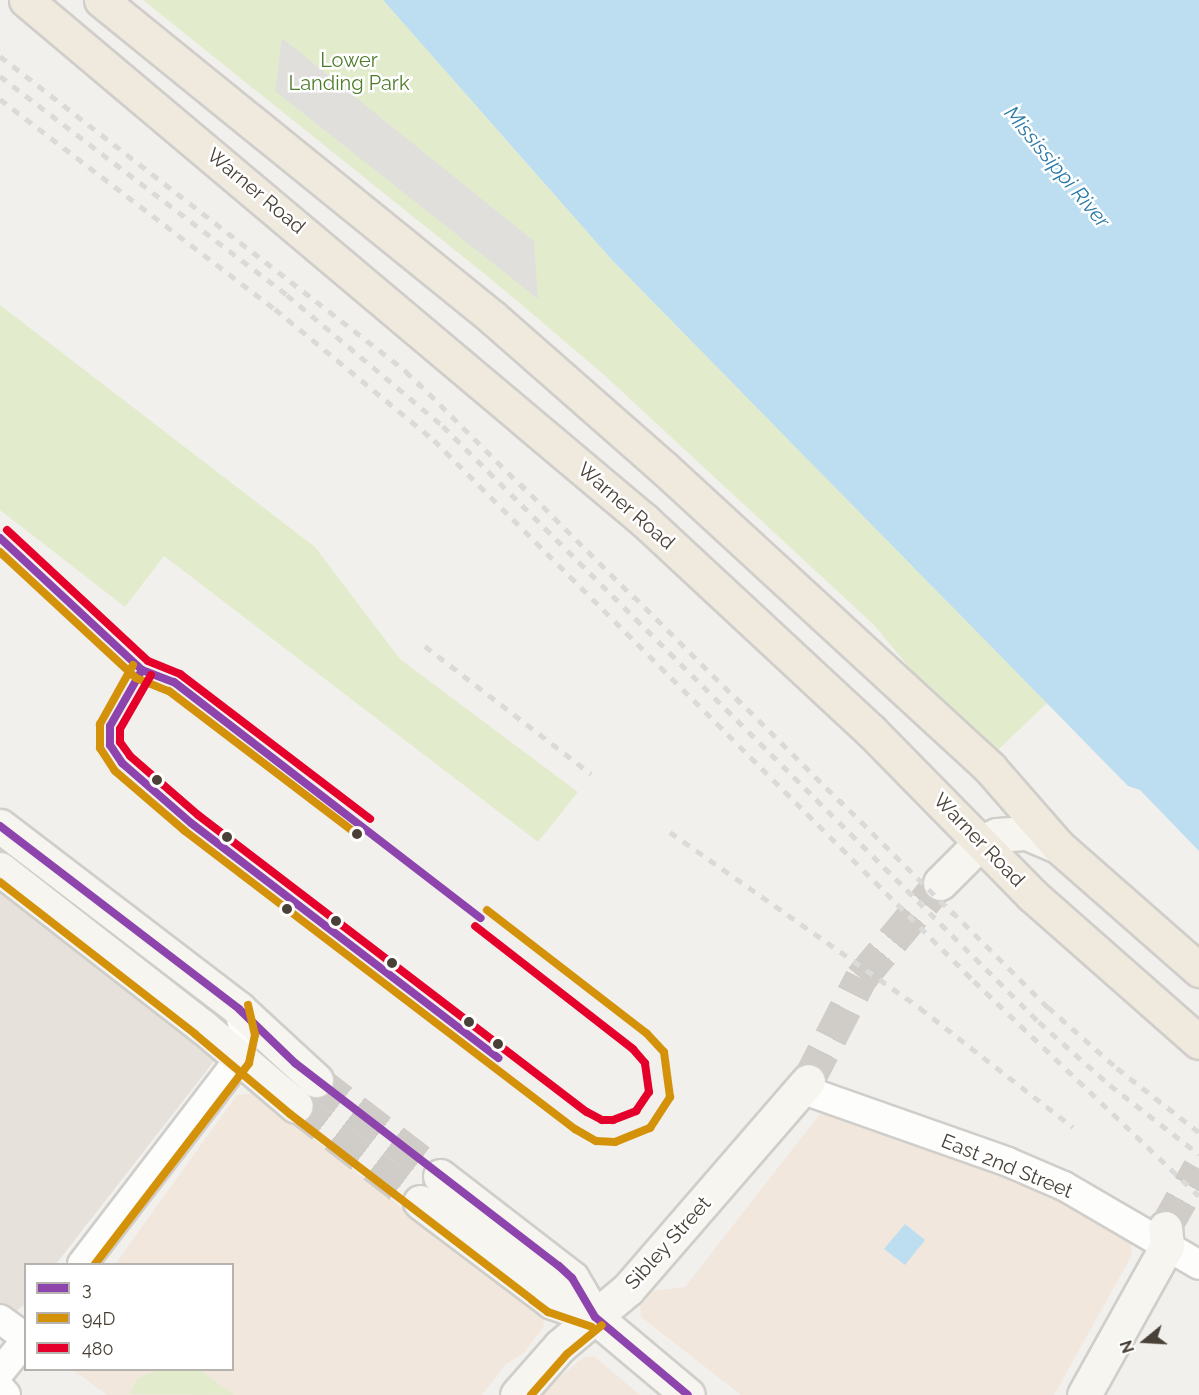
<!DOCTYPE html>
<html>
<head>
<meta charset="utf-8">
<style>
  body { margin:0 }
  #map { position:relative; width:1199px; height:1395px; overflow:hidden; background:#f2f0ed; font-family:Raleway,sans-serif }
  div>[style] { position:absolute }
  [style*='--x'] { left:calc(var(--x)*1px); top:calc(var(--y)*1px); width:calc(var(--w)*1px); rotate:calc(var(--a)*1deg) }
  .residential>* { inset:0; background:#e6e1da }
  .commercial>* { inset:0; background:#f1e7dd }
  .green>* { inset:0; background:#e2eccd }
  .parking>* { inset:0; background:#e1dfdc }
  .water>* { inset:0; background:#bddef0 }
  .secondary-tunnel>* { height:33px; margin-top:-16.5px; transform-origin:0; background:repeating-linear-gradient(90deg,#d0cdc9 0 33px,transparent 0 49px) }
  .roads { filter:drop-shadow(2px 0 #d0ceca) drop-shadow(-2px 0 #d0ceca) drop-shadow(0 2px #d0ceca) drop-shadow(0 -2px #d0ceca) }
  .minor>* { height:28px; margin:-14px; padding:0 14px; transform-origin:14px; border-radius:14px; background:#fdfdfc }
  .secondary>* { height:33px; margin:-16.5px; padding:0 16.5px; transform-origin:16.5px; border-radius:16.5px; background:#f7f5f0 }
  .trunk>* { height:33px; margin:-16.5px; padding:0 16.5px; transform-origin:16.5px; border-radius:16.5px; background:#f0e9de }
  .rail>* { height:4.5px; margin-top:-2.25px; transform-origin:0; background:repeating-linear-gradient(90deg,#dadad9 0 8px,transparent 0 16px) }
  .bus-1>* { height:8px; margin:-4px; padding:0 4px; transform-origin:4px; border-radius:4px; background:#8e44ad }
  .bus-2>* { height:8px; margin:-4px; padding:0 4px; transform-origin:4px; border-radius:4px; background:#d4920b }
  .bus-3>* { height:8px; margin:-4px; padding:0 4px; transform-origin:4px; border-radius:4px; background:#e4002b }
  .dots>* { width:16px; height:16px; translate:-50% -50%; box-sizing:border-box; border:3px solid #fff; border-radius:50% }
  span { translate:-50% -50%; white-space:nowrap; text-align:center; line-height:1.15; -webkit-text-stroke:5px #fff; paint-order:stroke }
  .park-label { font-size:20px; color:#4e7c29 }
  .street-label { font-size:20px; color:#494137 }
  .water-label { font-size:21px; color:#2b7aa6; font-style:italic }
  .legend { position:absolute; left:24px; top:1263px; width:210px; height:108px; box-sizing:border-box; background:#fff; border:2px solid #b6b3af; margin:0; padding:8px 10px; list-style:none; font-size:18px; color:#494137 }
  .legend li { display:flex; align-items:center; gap:12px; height:30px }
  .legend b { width:30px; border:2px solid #b6b3af }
  .north { position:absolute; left:1115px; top:1311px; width:60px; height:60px; -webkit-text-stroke:4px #fff; paint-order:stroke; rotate:252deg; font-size:16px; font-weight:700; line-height:24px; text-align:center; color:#494137 }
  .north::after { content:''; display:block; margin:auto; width:21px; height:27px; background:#494137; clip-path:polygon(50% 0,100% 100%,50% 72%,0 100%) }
</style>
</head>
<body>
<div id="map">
  <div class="residential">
    <div style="clip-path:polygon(0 885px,214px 1052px,215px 1060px,56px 1264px,26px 1264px,25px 1304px,9px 1317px,0 1311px)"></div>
  </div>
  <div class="commercial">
    <div style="clip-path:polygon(255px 1093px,543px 1318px,544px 1326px,523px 1354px,506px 1364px,482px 1395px,107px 1395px,73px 1370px,232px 1370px,232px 1264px,115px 1264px,237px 1095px)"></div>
    <div style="clip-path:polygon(829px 1111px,1064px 1197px,1129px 1236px,1132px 1255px,1054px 1395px,741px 1395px,641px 1317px,640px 1307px,653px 1291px,685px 1287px,819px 1115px)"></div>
    <div style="clip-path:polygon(584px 1357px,595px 1357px,640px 1395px,538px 1395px)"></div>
  </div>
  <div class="green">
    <div style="clip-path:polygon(143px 0,383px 0,612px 260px,1047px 703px,998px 750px,931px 694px,874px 625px,603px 374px,497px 284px)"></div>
    <div style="clip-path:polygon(0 305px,315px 547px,400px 659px,578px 792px,538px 842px,164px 556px,125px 607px,0 510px)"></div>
    <div style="clip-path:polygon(156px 1370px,200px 1370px,234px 1395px,130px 1394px,137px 1379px)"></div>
  </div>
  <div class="parking">
    <div style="clip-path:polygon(282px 38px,534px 241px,538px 299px,275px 91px)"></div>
  </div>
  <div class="water">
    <div style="clip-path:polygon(383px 0,1199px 0,1199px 851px,1140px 790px,1128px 786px,612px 260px)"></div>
    <div style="clip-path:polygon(905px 1224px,925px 1240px,905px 1265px,884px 1249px)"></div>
  </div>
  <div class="secondary-tunnel">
    <div style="--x:316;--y:1080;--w:157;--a:37.7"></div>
    <div style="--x:808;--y:1081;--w:116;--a:-62.8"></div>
    <div style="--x:861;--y:978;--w:124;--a:-50.3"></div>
    <div style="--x:296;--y:1106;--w:157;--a:37.7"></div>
    <div style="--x:1165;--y:1228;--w:69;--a:-60.5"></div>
  </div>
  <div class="roads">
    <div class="minor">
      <div style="--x:804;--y:1090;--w:216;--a:19.4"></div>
      <div style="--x:1008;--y:1162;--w:61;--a:23.2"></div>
      <div style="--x:1064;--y:1186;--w:156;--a:30.3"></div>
      <div style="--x:82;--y:1264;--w:260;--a:-52.5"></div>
      <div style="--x:240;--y:1058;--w:23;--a:-77"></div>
      <div style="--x:245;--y:1036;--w:28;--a:-103"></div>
      <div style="--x:0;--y:1319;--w:32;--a:36"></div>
      <div style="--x:0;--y:1372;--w:41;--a:-50.9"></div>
      <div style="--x:0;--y:1388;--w:9;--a:49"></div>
    </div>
    <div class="secondary">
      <div style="--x:0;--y:826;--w:301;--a:37.4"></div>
      <div style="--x:239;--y:1009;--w:105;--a:42.7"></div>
      <div style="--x:0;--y:869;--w:256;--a:37.9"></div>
      <div style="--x:202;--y:1026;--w:123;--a:40.4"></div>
      <div style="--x:940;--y:883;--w:58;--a:-45"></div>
      <div style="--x:981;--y:842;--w:17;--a:-24"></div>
      <div style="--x:997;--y:835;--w:30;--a:-4"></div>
      <div style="--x:1027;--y:833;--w:34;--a:23"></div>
      <div style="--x:440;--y:1176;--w:167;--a:37.7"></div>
      <div style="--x:572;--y:1278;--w:45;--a:59.5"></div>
      <div style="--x:595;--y:1317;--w:121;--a:40"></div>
      <div style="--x:420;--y:1202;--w:166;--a:37.1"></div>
      <div style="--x:552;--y:1302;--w:46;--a:19.2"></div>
      <div style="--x:517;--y:1395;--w:65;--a:-48.7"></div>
      <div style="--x:560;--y:1346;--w:89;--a:-40"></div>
      <div style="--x:628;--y:1289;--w:275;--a:-49.1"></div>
      <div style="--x:1084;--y:1395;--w:171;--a:-60.9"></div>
      <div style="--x:1167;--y:1246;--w:18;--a:-96"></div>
    </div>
    <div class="trunk">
      <div style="--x:26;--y:0;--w:809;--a:40.09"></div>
      <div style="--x:645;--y:521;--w:309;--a:42.9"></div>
      <div style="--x:871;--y:731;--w:230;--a:45.5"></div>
      <div style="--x:1032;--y:895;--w:222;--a:41.4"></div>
      <div style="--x:101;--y:0;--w:503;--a:39.03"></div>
      <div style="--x:492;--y:317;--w:229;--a:41.3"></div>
      <div style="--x:664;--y:468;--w:443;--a:42.6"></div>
      <div style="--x:990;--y:768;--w:103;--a:48.9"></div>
      <div style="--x:1058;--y:846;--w:188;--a:41.3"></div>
    </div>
  </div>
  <div class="rail">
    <div style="--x:0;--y:56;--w:514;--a:37.81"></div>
    <div style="--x:406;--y:371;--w:904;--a:44.73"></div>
    <div style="--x:1048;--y:1007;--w:92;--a:41.5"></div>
    <div style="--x:1117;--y:1068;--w:104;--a:38"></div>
    <div style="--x:0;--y:76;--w:361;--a:37.3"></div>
    <div style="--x:287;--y:295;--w:204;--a:40"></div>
    <div style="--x:443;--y:426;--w:843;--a:45"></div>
    <div style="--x:1039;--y:1022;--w:95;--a:41.6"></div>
    <div style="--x:1110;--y:1085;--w:113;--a:37.8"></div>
    <div style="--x:0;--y:99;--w:346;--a:37.4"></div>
    <div style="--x:275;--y:309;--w:206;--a:39.5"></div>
    <div style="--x:434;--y:440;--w:764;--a:45.05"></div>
    <div style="--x:974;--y:981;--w:311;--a:43.7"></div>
    <div style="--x:425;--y:646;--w:210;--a:37.6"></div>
    <div style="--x:670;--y:832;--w:306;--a:35.1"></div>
    <div style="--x:920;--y:1008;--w:194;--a:37.9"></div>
  </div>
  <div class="bus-1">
    <div style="--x:0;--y:538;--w:194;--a:42.9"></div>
    <div style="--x:142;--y:670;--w:34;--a:21"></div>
    <div style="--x:174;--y:682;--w:387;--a:37.6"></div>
    <div style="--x:142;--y:670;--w:64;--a:119.7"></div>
    <div style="--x:110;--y:726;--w:19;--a:90"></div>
    <div style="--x:110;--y:745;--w:22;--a:56"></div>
    <div style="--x:122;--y:763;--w:91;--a:41"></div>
    <div style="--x:191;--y:823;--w:387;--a:37.4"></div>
    <div style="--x:0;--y:826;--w:301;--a:37.4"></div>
    <div style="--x:239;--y:1009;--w:78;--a:44"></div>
    <div style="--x:295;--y:1063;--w:333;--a:37.6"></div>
    <div style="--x:559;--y:1266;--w:18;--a:43"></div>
    <div style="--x:572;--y:1278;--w:45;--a:59.5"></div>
    <div style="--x:595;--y:1317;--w:121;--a:40"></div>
  </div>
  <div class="bus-2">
    <div style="--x:0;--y:552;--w:185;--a:42.8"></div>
    <div style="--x:136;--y:678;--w:35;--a:22"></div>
    <div style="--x:169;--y:691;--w:238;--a:37.3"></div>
    <div style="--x:133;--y:665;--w:68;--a:119.2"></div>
    <div style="--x:100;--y:724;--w:24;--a:90"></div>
    <div style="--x:100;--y:748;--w:27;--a:57"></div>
    <div style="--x:115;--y:771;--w:92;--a:40.6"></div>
    <div style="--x:185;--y:831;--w:491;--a:37.4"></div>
    <div style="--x:575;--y:1129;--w:24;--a:30"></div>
    <div style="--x:596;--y:1141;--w:19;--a:3"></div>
    <div style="--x:615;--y:1142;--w:38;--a:-22"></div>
    <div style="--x:650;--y:1128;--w:37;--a:-57"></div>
    <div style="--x:670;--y:1097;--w:45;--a:-97.6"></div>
    <div style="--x:664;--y:1052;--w:26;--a:-133"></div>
    <div style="--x:646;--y:1033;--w:201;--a:-142.3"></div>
    <div style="--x:0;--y:882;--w:247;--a:37.9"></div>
    <div style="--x:195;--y:1034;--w:124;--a:40.1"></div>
    <div style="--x:290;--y:1114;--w:305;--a:37.5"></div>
    <div style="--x:532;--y:1300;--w:20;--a:37"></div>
    <div style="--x:548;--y:1312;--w:46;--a:18.8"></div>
    <div style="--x:95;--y:1264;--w:253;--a:-52.5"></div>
    <div style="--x:249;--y:1063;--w:29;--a:-78"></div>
    <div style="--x:255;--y:1035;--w:31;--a:-103"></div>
    <div style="--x:531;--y:1395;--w:55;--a:-48.7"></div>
    <div style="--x:567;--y:1354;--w:45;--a:-39.6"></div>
  </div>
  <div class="bus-3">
    <div style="--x:7;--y:530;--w:192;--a:42.9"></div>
    <div style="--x:148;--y:661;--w:35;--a:22"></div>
    <div style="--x:180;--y:674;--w:239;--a:37.3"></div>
    <div style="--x:151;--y:675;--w:62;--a:119.9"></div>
    <div style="--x:120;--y:729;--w:13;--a:90"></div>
    <div style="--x:120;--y:742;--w:17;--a:54"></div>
    <div style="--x:130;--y:756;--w:90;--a:40.9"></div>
    <div style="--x:198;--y:815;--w:489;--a:37.4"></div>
    <div style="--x:587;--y:1112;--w:17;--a:28"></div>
    <div style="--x:602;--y:1120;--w:11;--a:0"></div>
    <div style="--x:613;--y:1120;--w:25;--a:-21"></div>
    <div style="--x:636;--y:1111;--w:23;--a:-56"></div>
    <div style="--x:649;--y:1092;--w:29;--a:-98"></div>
    <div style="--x:645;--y:1063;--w:18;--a:-131"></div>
    <div style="--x:633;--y:1049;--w:200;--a:-142.1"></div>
  </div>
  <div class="dots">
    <div style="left:157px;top:780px;background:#494137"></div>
    <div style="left:357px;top:834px;background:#494137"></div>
    <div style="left:227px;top:837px;background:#494137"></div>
    <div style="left:287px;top:909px;background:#494137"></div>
    <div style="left:336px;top:921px;background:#494137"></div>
    <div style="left:392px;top:963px;background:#494137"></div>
    <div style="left:469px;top:1022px;background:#494137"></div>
    <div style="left:498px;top:1044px;background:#494137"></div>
  </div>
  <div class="park-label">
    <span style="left:349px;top:72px">Lower<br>Landing Park</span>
  </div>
  <div class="street-label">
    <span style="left:256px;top:191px;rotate:40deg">Warner Road</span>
    <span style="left:626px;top:506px;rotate:41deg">Warner Road</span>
    <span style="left:979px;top:840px;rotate:46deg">Warner Road</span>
    <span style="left:1007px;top:1166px;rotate:22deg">East 2nd Street</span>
    <span style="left:668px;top:1243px;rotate:-48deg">Sibley Street</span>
  </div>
  <div class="water-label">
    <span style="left:1057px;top:167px;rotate:50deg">Mississippi River</span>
  </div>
  <ul class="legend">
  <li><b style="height:8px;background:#8e44ad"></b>3</li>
  <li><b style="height:8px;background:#d4920b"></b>94D</li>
  <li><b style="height:8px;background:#e4002b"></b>480</li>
  </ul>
  <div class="north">N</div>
</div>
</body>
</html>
